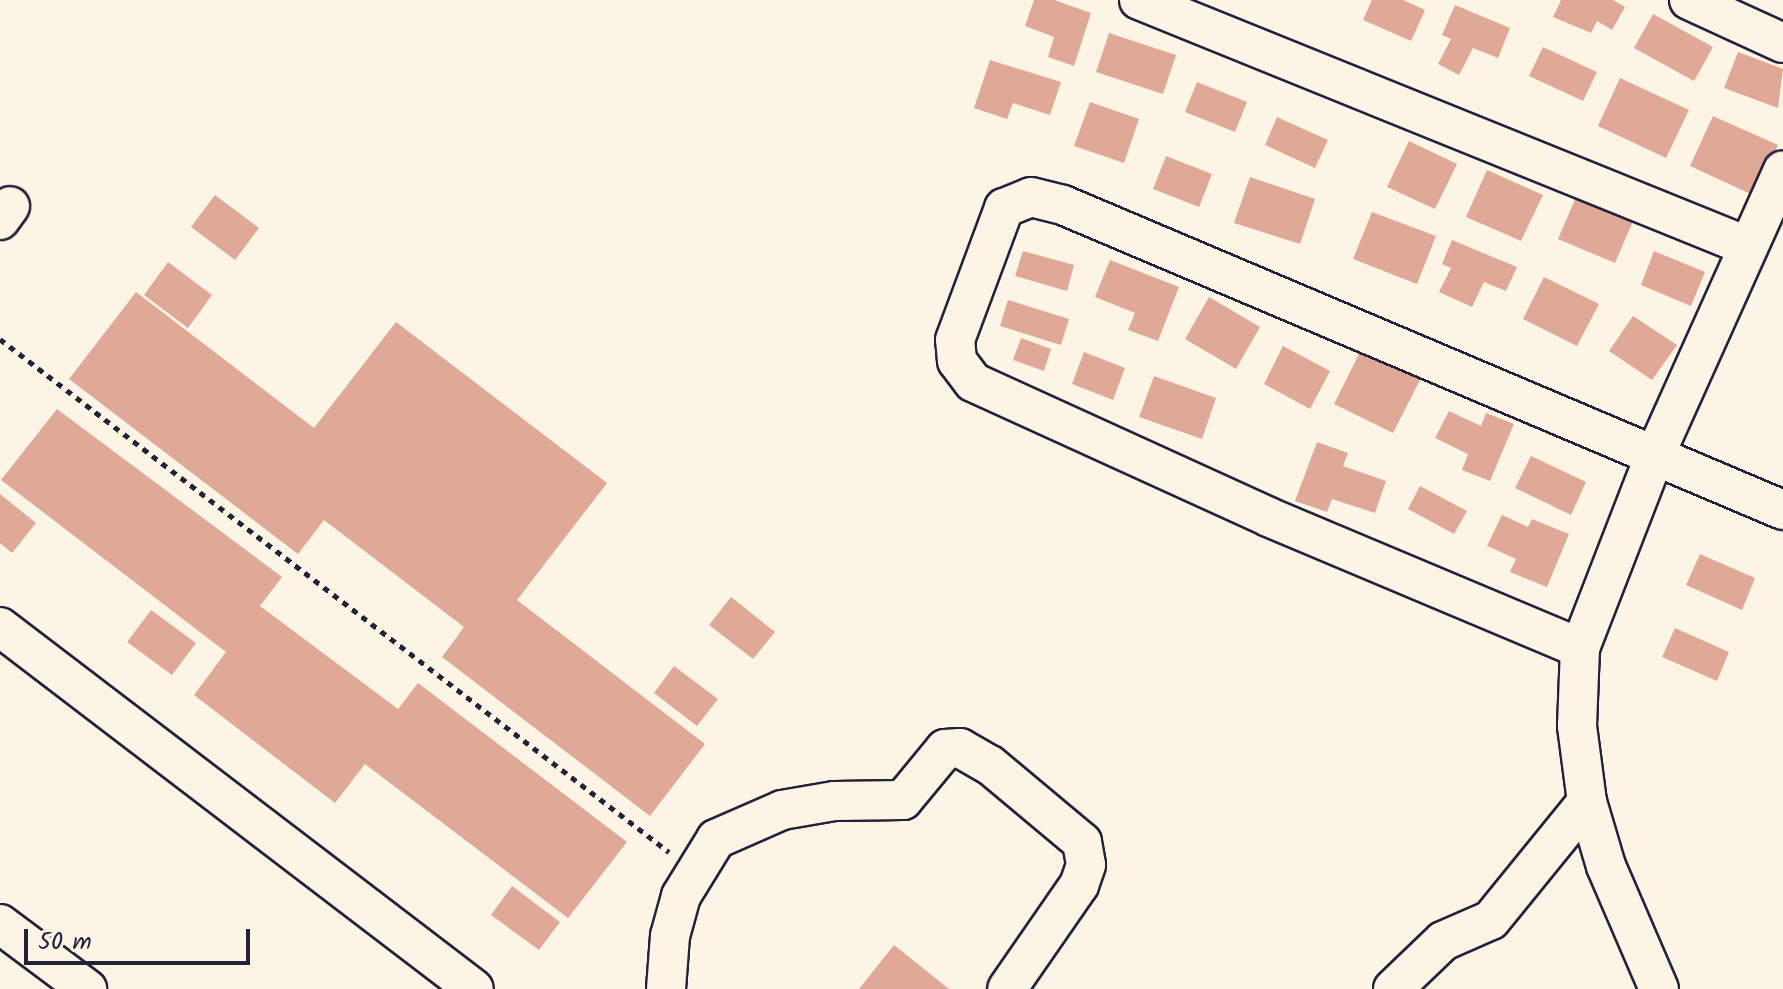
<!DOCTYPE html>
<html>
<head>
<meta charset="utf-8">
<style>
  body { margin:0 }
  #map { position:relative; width:1783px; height:989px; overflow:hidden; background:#fcf5e5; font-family:Kalam,sans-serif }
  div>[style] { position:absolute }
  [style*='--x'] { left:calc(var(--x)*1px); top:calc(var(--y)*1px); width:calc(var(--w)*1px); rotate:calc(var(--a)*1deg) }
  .building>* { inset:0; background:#e0a897 }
  .path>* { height:5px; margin-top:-2.5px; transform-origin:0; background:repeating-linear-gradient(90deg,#22223b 0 6px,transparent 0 12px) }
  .roads { filter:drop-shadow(2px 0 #22223b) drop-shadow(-2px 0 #22223b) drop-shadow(0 2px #22223b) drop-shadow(0 -2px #22223b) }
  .minor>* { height:38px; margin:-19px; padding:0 19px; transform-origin:19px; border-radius:19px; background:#fcf5e5 }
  span { translate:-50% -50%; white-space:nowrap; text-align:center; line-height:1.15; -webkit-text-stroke:6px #fcf5e5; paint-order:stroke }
  .scale { position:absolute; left:24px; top:929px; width:226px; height:36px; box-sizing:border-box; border:4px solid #22223b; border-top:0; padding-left:10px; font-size:24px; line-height:28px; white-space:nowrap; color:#22223b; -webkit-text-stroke:6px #fcf5e5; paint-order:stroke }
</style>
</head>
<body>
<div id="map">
  <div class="building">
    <div style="clip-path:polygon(1034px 0,1054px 0,1091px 13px,1074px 66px,1048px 57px,1054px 37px,1025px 26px)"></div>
    <div style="clip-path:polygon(1372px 0,1403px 0,1425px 10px,1411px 41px,1363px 20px)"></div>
    <div style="clip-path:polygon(1561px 0,1613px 0,1625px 7px,1612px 30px,1597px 21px,1591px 33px,1553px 17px)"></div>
    <div style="clip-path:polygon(1455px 5px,1510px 28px,1498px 58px,1473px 48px,1459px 75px,1438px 64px,1451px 39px,1442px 35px)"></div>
    <div style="clip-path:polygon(1653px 14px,1713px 47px,1694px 81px,1634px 48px)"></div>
    <div style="clip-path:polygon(1109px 33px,1176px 55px,1163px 94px,1096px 72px)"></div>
    <div style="clip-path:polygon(1543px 47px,1597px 72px,1583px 101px,1529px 76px)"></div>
    <div style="clip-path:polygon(1738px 52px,1783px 69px,1778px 108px,1724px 88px)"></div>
    <div style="clip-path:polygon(990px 60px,1061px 82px,1050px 115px,1013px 103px,1007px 119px,974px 108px)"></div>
    <div style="clip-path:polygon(1620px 78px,1689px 110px,1666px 158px,1598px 126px)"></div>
    <div style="clip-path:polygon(1197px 82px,1247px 102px,1235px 132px,1185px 112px)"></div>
    <div style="clip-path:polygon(1090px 102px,1139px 119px,1124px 163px,1074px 146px)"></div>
    <div style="clip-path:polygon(1713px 116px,1778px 145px,1755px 196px,1690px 166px)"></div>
    <div style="clip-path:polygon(1277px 117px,1328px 140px,1315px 168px,1265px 145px)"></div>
    <div style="clip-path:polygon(1409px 141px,1457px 164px,1435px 209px,1387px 187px)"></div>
    <div style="clip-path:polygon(1166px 156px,1212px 174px,1199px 207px,1153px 189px)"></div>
    <div style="clip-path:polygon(1487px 170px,1543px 195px,1521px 241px,1466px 217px)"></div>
    <div style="clip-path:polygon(1250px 177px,1315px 199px,1300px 244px,1234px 223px)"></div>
    <div style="clip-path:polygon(215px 195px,259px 228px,235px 260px,191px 227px)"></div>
    <div style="clip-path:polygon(1577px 195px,1634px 219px,1615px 263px,1558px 239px)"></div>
    <div style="clip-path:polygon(1372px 212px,1436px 236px,1417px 284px,1353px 259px)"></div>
    <div style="clip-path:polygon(1452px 240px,1517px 267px,1506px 291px,1484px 282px,1472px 307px,1439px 292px,1451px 268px,1442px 264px)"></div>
    <div style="clip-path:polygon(1023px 251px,1074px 265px,1067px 291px,1015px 276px)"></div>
    <div style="clip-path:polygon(1654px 251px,1705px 272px,1691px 306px,1641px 285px)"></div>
    <div style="clip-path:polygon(1110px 260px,1179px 287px,1158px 341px,1128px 330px,1135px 313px,1095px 297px)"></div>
    <div style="clip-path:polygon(168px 262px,212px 295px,188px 328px,144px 295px)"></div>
    <div style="clip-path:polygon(1544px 277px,1599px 304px,1577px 346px,1523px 319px)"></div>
    <div style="clip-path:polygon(136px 292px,314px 428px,396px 322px,607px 483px,517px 600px,705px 744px,650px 816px,442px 657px,464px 627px,324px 520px,298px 554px,69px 379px)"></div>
    <div style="clip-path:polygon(1209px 297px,1260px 327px,1236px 369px,1185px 339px)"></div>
    <div style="clip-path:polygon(1008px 300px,1069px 319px,1061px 345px,1000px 326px)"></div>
    <div style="clip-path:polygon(1633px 316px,1677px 345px,1652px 380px,1609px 351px)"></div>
    <div style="clip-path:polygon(1021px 338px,1051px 349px,1044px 371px,1013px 360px)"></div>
    <div style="clip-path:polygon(1283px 346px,1330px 371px,1310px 409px,1264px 384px)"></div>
    <div style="clip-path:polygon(1362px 348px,1421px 378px,1393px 433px,1334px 404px)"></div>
    <div style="clip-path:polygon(1084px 352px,1125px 368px,1113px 400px,1072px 384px)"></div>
    <div style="clip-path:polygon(1154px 376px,1216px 398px,1202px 439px,1139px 417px)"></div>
    <div style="clip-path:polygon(57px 409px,282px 577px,260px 606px,398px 709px,418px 683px,627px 842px,568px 918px,365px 764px,335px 803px,194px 695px,226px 652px,1px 480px)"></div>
    <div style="clip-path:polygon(1449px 411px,1481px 426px,1486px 413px,1514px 424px,1490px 481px,1462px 470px,1468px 454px,1435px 438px)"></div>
    <div style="clip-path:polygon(1317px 442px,1348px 453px,1343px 466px,1386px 481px,1375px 513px,1332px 499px,1327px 512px,1295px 501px)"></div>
    <div style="clip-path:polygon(1531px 456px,1586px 482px,1571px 515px,1515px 488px)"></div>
    <div style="clip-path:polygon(1420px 486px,1467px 511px,1454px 534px,1408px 509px)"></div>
    <div style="clip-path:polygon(0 494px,36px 523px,12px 553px,0 543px)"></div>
    <div style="clip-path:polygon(1502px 515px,1528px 527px,1532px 519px,1569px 534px,1547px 587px,1510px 572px,1516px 559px,1487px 546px)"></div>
    <div style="clip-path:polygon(1700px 554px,1755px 578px,1742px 610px,1686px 585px)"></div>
    <div style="clip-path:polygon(731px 597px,775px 632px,753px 659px,709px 625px)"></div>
    <div style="clip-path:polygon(151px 610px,196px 643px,172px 675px,127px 642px)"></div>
    <div style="clip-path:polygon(1675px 628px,1729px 652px,1717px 681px,1662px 657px)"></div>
    <div style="clip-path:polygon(674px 666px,718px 699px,697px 726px,654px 693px)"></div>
    <div style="clip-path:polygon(512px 886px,560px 922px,539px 950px,491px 915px)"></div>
    <div style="clip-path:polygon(894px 945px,949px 989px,859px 989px)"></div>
  </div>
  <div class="path">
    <div style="--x:0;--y:339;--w:843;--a:37.48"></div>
  </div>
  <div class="roads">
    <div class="minor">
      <div style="--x:1139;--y:0;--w:656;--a:22.03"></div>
      <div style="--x:1689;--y:0;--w:103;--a:24.6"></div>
      <div style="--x:0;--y:220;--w:17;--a:-54"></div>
      <div style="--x:0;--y:627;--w:596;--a:37.37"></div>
      <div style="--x:1580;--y:648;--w:337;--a:-157.2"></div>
      <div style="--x:1269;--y:517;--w:325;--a:-155.5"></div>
      <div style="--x:973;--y:382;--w:26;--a:-127"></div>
      <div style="--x:957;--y:361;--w:21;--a:-95"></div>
      <div style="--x:955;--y:340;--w:141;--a:-69.6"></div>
      <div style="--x:1004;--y:208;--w:29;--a:-22"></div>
      <div style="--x:1031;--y:197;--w:33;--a:14"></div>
      <div style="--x:1063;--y:205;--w:782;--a:22.96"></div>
      <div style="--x:0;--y:924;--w:109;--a:36.8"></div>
      <div style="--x:666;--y:989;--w:53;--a:-85.7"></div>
      <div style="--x:670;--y:936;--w:41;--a:-74.6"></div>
      <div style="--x:681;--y:896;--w:67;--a:-58.4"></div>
      <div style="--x:716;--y:839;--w:72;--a:-23.7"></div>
      <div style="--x:782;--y:810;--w:53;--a:-9.8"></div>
      <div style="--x:834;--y:801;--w:69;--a:-0.8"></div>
      <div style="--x:903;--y:800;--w:66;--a:-50.5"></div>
      <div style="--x:945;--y:749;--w:15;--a:-4"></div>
      <div style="--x:960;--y:748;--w:34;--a:30"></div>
      <div style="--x:990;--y:765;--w:120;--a:39.9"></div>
      <div style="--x:1082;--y:842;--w:23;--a:80"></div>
      <div style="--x:1086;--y:865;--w:21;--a:109"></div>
      <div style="--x:1079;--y:885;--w:126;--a:124.7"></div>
      <div style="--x:1393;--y:989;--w:69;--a:-43.8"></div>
      <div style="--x:1443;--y:941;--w:52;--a:-23.6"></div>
      <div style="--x:1491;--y:920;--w:152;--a:-50.9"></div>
      <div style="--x:1659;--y:989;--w:134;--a:-113.3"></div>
      <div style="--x:1606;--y:866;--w:67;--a:-106.5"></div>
      <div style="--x:1587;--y:802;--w:77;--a:-97.5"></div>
      <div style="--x:1577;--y:726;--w:78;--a:-87.8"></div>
      <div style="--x:1580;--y:648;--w:207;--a:-68.8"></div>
      <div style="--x:1655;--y:455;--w:312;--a:-65.8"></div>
    </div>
  </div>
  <div class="scale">50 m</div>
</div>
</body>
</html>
